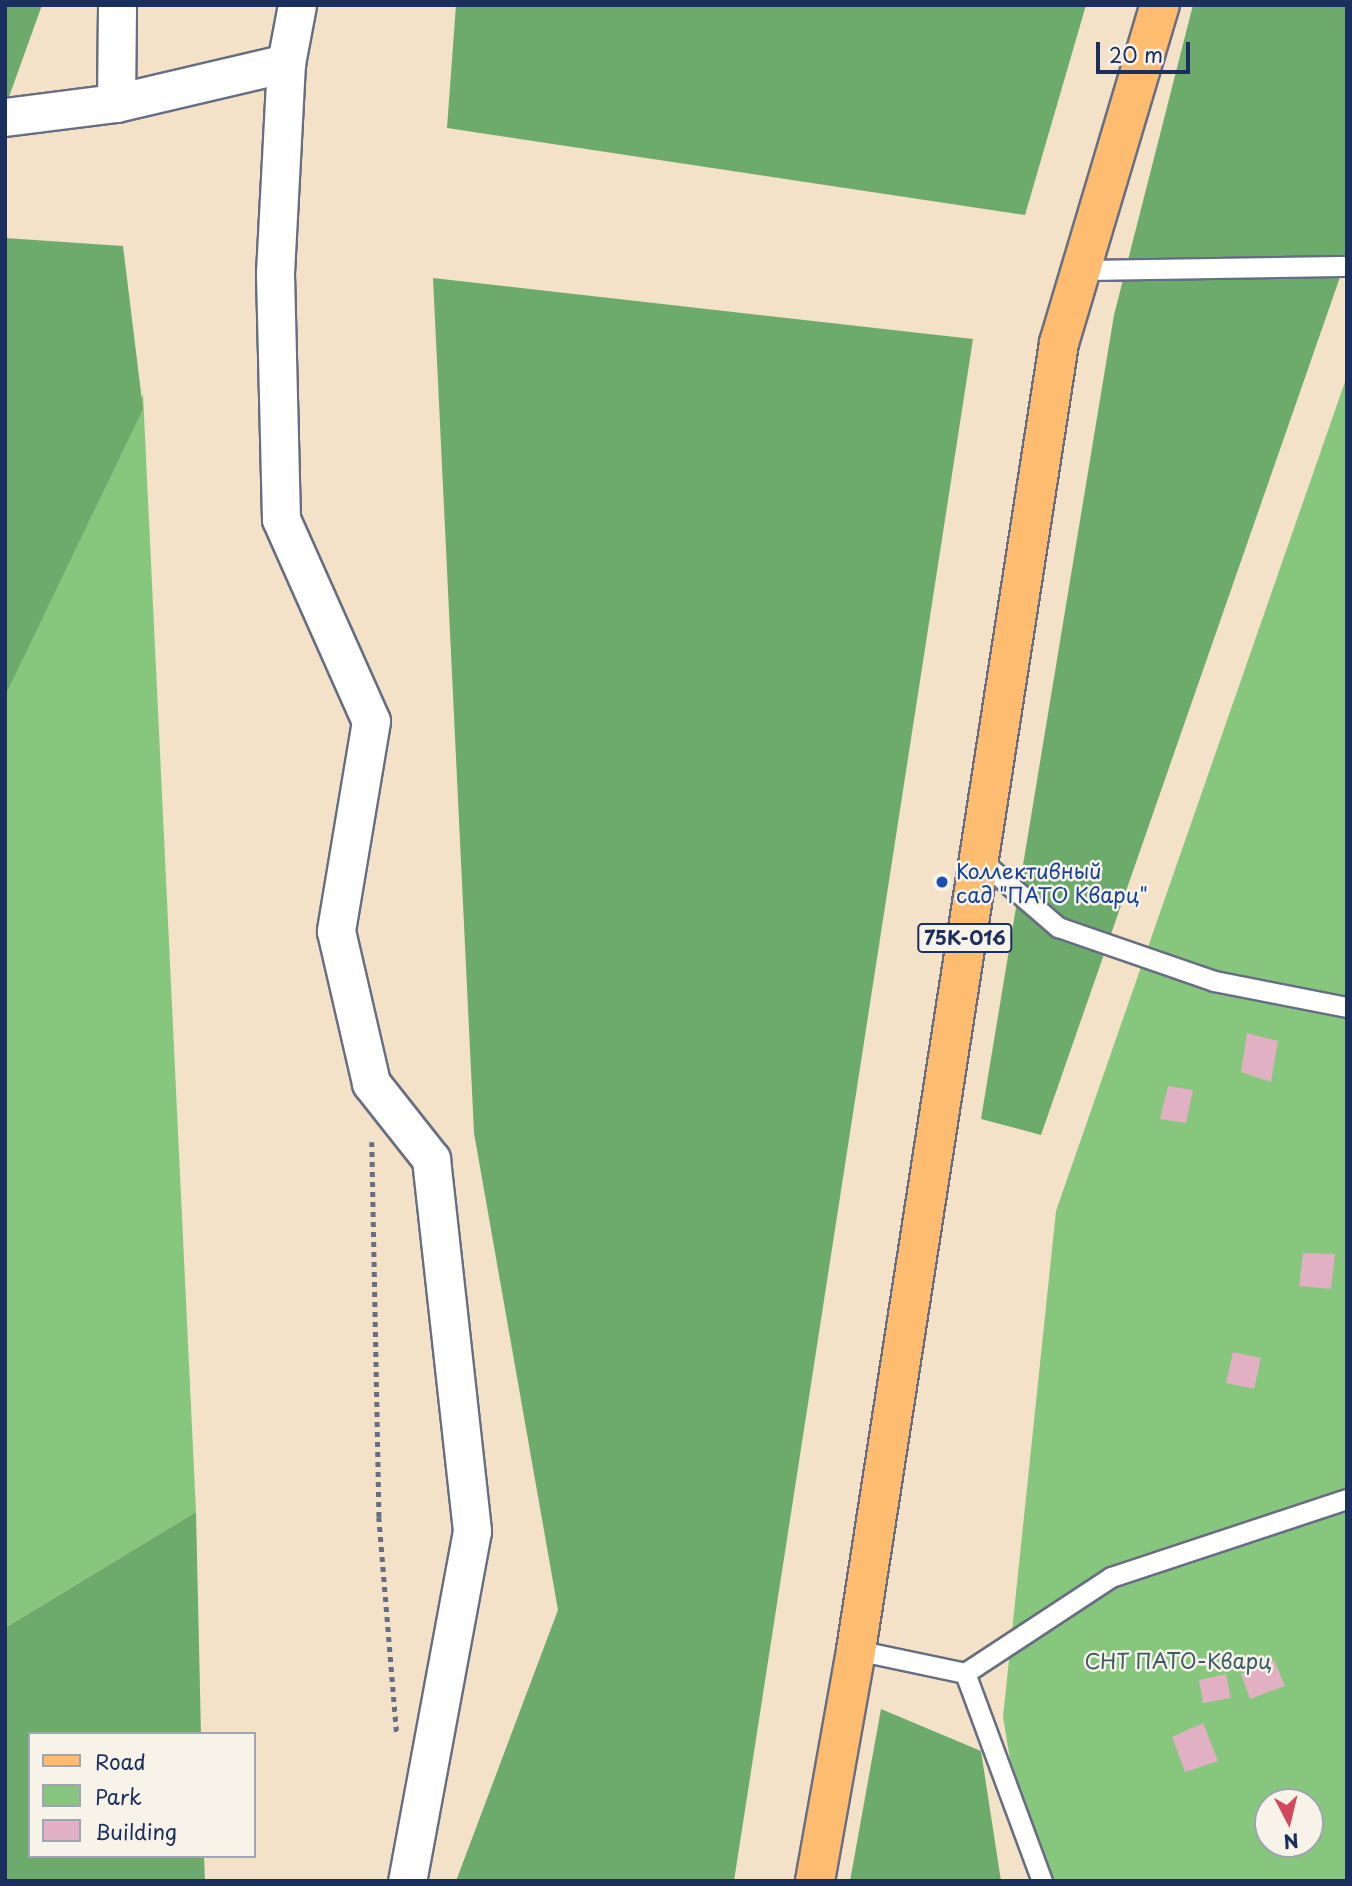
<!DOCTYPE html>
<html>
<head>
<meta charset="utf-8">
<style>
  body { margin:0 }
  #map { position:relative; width:1352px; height:1886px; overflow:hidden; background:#f3e2c8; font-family:"Playpen Sans",sans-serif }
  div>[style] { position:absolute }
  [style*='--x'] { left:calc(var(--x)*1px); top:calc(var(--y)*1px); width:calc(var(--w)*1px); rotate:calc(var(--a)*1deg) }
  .green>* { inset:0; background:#87c67d }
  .forest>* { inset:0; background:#6dab6c }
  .building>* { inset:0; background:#e1b0c2 }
  .path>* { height:4.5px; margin-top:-2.25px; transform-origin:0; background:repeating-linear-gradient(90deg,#676e83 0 5px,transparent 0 10px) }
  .roads { filter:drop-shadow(2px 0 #676e83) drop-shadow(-2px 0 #676e83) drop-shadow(0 2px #676e83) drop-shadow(0 -2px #676e83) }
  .lane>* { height:19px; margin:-9.5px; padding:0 9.5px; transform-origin:9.5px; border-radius:9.5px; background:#fff }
  .street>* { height:37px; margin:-18.5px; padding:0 18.5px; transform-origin:18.5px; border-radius:18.5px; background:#fff }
  .primary>* { height:38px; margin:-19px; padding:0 19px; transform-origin:19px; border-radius:19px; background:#fdbc70 }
  .dots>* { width:19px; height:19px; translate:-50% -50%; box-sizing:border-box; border:4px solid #f7f3e8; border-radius:50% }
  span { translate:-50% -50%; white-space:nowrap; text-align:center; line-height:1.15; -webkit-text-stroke:5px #f7f3e8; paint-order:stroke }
  .shield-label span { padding:2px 5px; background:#f7f3e8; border:2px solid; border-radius:5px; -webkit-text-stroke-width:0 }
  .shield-label { font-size:19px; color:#1b2f5e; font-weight:700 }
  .transit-label { font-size:21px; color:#164399 }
  .left { translate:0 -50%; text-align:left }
  .park-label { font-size:21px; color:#3b5c67 }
  .frame { position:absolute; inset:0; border:7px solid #1b2f5e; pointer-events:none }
  .legend { position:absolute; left:28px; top:1732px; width:228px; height:126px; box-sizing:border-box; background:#f7f3e8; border:2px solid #9fa5b1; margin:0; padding:9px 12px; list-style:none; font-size:21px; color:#1b2f5e }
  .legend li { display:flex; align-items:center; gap:14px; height:35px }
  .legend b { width:35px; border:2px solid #9fa5b1 }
  .north { position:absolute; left:1254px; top:1788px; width:70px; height:70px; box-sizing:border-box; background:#f7f3e8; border:2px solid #9fa5b1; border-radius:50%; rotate:173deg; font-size:19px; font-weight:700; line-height:28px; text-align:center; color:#1b2f5e }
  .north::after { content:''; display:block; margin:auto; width:24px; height:32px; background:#d1495b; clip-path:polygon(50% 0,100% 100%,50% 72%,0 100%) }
  .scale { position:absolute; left:1096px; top:42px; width:94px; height:32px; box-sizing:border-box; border:4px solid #1b2f5e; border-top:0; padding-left:9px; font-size:21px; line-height:24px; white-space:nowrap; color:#1b2f5e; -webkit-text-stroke:5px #f7f3e8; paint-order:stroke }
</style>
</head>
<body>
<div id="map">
  <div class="green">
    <div style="clip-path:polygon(evenodd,1347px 376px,1347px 1881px,1030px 1881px,1003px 1717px,1056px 1211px,1347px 376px,1268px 1802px,1310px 1802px,1310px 1844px,1268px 1844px,1268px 1802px)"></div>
    <div style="clip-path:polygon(143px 394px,196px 1512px,5px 1628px,5px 696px)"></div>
  </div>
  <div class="forest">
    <div style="clip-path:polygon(5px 5px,42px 5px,5px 108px)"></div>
    <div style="clip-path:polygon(456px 5px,1086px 5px,1025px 215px,447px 128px)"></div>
    <div style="clip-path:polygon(1193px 5px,1347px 5px,1347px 257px,1041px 1135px,981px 1119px,1114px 315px)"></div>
    <div style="clip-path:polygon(5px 238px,123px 246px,143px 409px,5px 696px)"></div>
    <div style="clip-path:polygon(433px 278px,973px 339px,734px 1881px,456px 1881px,558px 1610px,474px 1133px)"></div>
    <div style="clip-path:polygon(196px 1512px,201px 1734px,30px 1734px,30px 1856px,204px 1856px,205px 1881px,5px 1881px,5px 1628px)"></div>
    <div style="clip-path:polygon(881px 1709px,981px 1751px,1001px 1881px,850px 1881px)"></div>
  </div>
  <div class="building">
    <div style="clip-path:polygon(1247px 1033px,1278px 1041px,1271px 1082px,1241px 1072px)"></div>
    <div style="clip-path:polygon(1168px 1086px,1193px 1090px,1186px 1123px,1160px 1119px)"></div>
    <div style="clip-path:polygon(1303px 1253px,1335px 1254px,1331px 1289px,1299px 1286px)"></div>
    <div style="clip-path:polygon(1233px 1352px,1261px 1358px,1254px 1389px,1226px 1383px)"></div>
    <div style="clip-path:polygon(1274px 1660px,1285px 1686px,1250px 1699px,1241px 1674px)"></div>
    <div style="clip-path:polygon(1226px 1674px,1231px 1698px,1203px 1703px,1199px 1680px)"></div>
    <div style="clip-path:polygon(1203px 1723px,1218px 1761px,1185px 1772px,1172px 1737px)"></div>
  </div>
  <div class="path">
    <div style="--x:372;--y:1142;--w:375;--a:88.9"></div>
    <div style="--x:379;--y:1517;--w:218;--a:85.3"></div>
  </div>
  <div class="roads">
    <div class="lane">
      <div style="--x:1081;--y:270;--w:266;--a:-0.9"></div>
      <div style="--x:978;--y:858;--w:106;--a:40.8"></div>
      <div style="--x:1058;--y:927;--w:165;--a:19.1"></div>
      <div style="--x:1214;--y:981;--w:136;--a:11.1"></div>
      <div style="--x:856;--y:1650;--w:111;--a:11.9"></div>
      <div style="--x:965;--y:1673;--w:175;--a:-33.3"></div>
      <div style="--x:1111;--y:1577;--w:249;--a:-18.3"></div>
      <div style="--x:965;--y:1673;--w:222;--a:69.7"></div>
    </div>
    <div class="street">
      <div style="--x:297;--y:5;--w:59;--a:100.7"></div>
      <div style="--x:286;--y:63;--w:211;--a:93"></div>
      <div style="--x:275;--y:274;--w:245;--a:88.6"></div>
      <div style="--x:281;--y:519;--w:221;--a:66"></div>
      <div style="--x:371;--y:721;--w:213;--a:99.5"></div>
      <div style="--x:336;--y:931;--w:156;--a:77"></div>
      <div style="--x:371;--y:1083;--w:97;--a:51.7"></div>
      <div style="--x:431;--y:1159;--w:374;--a:83.7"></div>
      <div style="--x:472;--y:1531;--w:356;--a:100.5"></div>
      <div style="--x:116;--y:103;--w:98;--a:-89.4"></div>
      <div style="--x:5;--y:117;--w:112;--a:-7.2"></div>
      <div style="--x:116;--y:103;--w:175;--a:-13.2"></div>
    </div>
    <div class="primary">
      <div style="--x:815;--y:1881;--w:235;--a:-79.9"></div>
      <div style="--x:856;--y:1650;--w:1323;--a:-81.17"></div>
      <div style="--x:1059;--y:343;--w:353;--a:-73.4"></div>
    </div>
  </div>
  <div class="dots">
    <div style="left:942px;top:882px;background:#1a4fb4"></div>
  </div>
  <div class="shield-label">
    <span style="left:965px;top:938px">75К-016</span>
  </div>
  <div class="transit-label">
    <span class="left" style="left:956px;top:882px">Коллективный<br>сад "ПАТО Кварц"</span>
  </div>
  <div class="park-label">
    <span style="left:1178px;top:1660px">СНТ ПАТО-Кварц</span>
  </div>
  <div class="frame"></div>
  <ul class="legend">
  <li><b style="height:9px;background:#fdbc70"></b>Road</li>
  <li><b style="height:19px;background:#87c67d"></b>Park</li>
  <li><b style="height:19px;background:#e1b0c2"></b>Building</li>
  </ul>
  <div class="north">N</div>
  <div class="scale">20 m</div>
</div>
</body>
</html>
